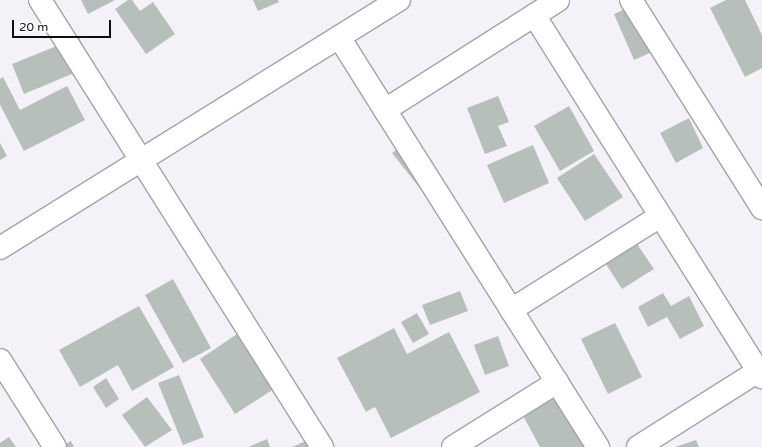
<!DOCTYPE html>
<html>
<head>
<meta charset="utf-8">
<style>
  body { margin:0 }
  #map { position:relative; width:762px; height:447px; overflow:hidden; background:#f5f1f8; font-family:"Varela Round",sans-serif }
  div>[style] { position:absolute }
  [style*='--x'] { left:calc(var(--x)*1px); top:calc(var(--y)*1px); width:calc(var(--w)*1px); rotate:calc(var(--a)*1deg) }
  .building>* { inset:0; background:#b7bfbb }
  .roads { filter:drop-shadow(1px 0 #a6a2a8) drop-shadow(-1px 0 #a6a2a8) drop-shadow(0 1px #a6a2a8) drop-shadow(0 -1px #a6a2a8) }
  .minor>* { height:22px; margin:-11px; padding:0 11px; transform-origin:11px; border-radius:11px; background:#fff }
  span { translate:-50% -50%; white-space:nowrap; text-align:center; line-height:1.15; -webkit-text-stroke:3.5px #fff; paint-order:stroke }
  .scale { position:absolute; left:12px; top:20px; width:99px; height:18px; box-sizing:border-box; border:2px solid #0f0d10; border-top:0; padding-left:5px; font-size:12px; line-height:14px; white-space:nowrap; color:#0f0d10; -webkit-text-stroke:3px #fff; paint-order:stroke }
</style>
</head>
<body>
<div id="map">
  <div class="building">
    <div style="clip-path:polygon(81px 0,115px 0,88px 14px)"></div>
    <div style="clip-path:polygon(128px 0,132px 0,140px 11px,153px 2px,175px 34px,146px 54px,115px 9px)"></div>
    <div style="clip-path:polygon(253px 0,278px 0,279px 2px,258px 11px)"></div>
    <div style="clip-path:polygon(726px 0,745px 0,762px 35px,762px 68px,745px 77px,710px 8px)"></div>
    <div style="clip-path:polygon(639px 3px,659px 49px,634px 60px,614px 14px)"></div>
    <div style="clip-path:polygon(79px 37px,91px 66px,24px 94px,12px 64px)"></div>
    <div style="clip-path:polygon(3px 77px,20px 110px,67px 86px,85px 120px,24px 151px,0 105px,0 79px)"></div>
    <div style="clip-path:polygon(498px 96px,509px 122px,498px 126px,507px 146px,485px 154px,467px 108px)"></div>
    <div style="clip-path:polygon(569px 106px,594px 151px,560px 171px,534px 126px)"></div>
    <div style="clip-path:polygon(689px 118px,703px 148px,676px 163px,660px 133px)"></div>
    <div style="clip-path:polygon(410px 140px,443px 182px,426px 196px,392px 153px)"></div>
    <div style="clip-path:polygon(0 143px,7px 156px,0 160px)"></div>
    <div style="clip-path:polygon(533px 145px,549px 183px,504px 203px,487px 165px)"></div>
    <div style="clip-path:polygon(594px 154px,623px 197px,585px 221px,557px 178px)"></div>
    <div style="clip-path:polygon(637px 244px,654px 269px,622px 289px,606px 264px)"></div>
    <div style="clip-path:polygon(173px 279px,211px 348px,183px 363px,145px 295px)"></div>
    <div style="clip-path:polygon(460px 291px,468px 311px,430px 325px,422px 305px)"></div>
    <div style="clip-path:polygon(663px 293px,671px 306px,689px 296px,704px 326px,680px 339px,667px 317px,648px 327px,638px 307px)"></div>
    <div style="clip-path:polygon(139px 306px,174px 367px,132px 391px,118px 365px,80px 387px,59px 350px)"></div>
    <div style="clip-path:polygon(417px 313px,429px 334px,413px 343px,401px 322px)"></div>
    <div style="clip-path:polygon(615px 323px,642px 377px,608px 394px,581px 339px)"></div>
    <div style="clip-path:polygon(249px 326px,285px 382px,235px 414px,200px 359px)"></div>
    <div style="clip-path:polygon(394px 328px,407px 354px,449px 332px,480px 392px,391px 438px,375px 407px,366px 412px,337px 358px)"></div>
    <div style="clip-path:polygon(498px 336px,509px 366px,485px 375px,474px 345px)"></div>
    <div style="clip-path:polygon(179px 375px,204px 437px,183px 445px,158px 383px)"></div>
    <div style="clip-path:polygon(106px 378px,119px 399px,106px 408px,93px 387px)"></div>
    <div style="clip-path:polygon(562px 394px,589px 447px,540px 447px,522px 414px)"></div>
    <div style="clip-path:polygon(147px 397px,172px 430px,145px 447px,122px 415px)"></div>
    <div style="clip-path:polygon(9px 437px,16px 447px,0 447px,0 443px)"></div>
    <div style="clip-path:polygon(267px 439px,270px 447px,248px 447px)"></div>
    <div style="clip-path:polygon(308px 440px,310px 447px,292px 447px)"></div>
    <div style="clip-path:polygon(696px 440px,699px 447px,675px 447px)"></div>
    <div style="clip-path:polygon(71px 441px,74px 447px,61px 447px)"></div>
  </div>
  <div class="roads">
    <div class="minor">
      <div style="--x:40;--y:0;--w:529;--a:57.75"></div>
      <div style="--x:631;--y:0;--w:246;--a:57.8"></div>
      <div style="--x:534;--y:15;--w:428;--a:57.8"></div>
      <div style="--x:339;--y:37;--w:86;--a:57.8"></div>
      <div style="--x:385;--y:110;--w:205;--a:-32.4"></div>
      <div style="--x:385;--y:110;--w:399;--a:57.7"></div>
      <div style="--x:0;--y:248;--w:470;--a:-31.9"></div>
      <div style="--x:511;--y:310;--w:176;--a:-32.2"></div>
      <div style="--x:0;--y:360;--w:103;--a:57.7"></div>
      <div style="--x:453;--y:447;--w:123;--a:-32"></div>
      <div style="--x:638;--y:447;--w:142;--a:-32.3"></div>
    </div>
  </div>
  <div class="scale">20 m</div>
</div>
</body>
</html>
